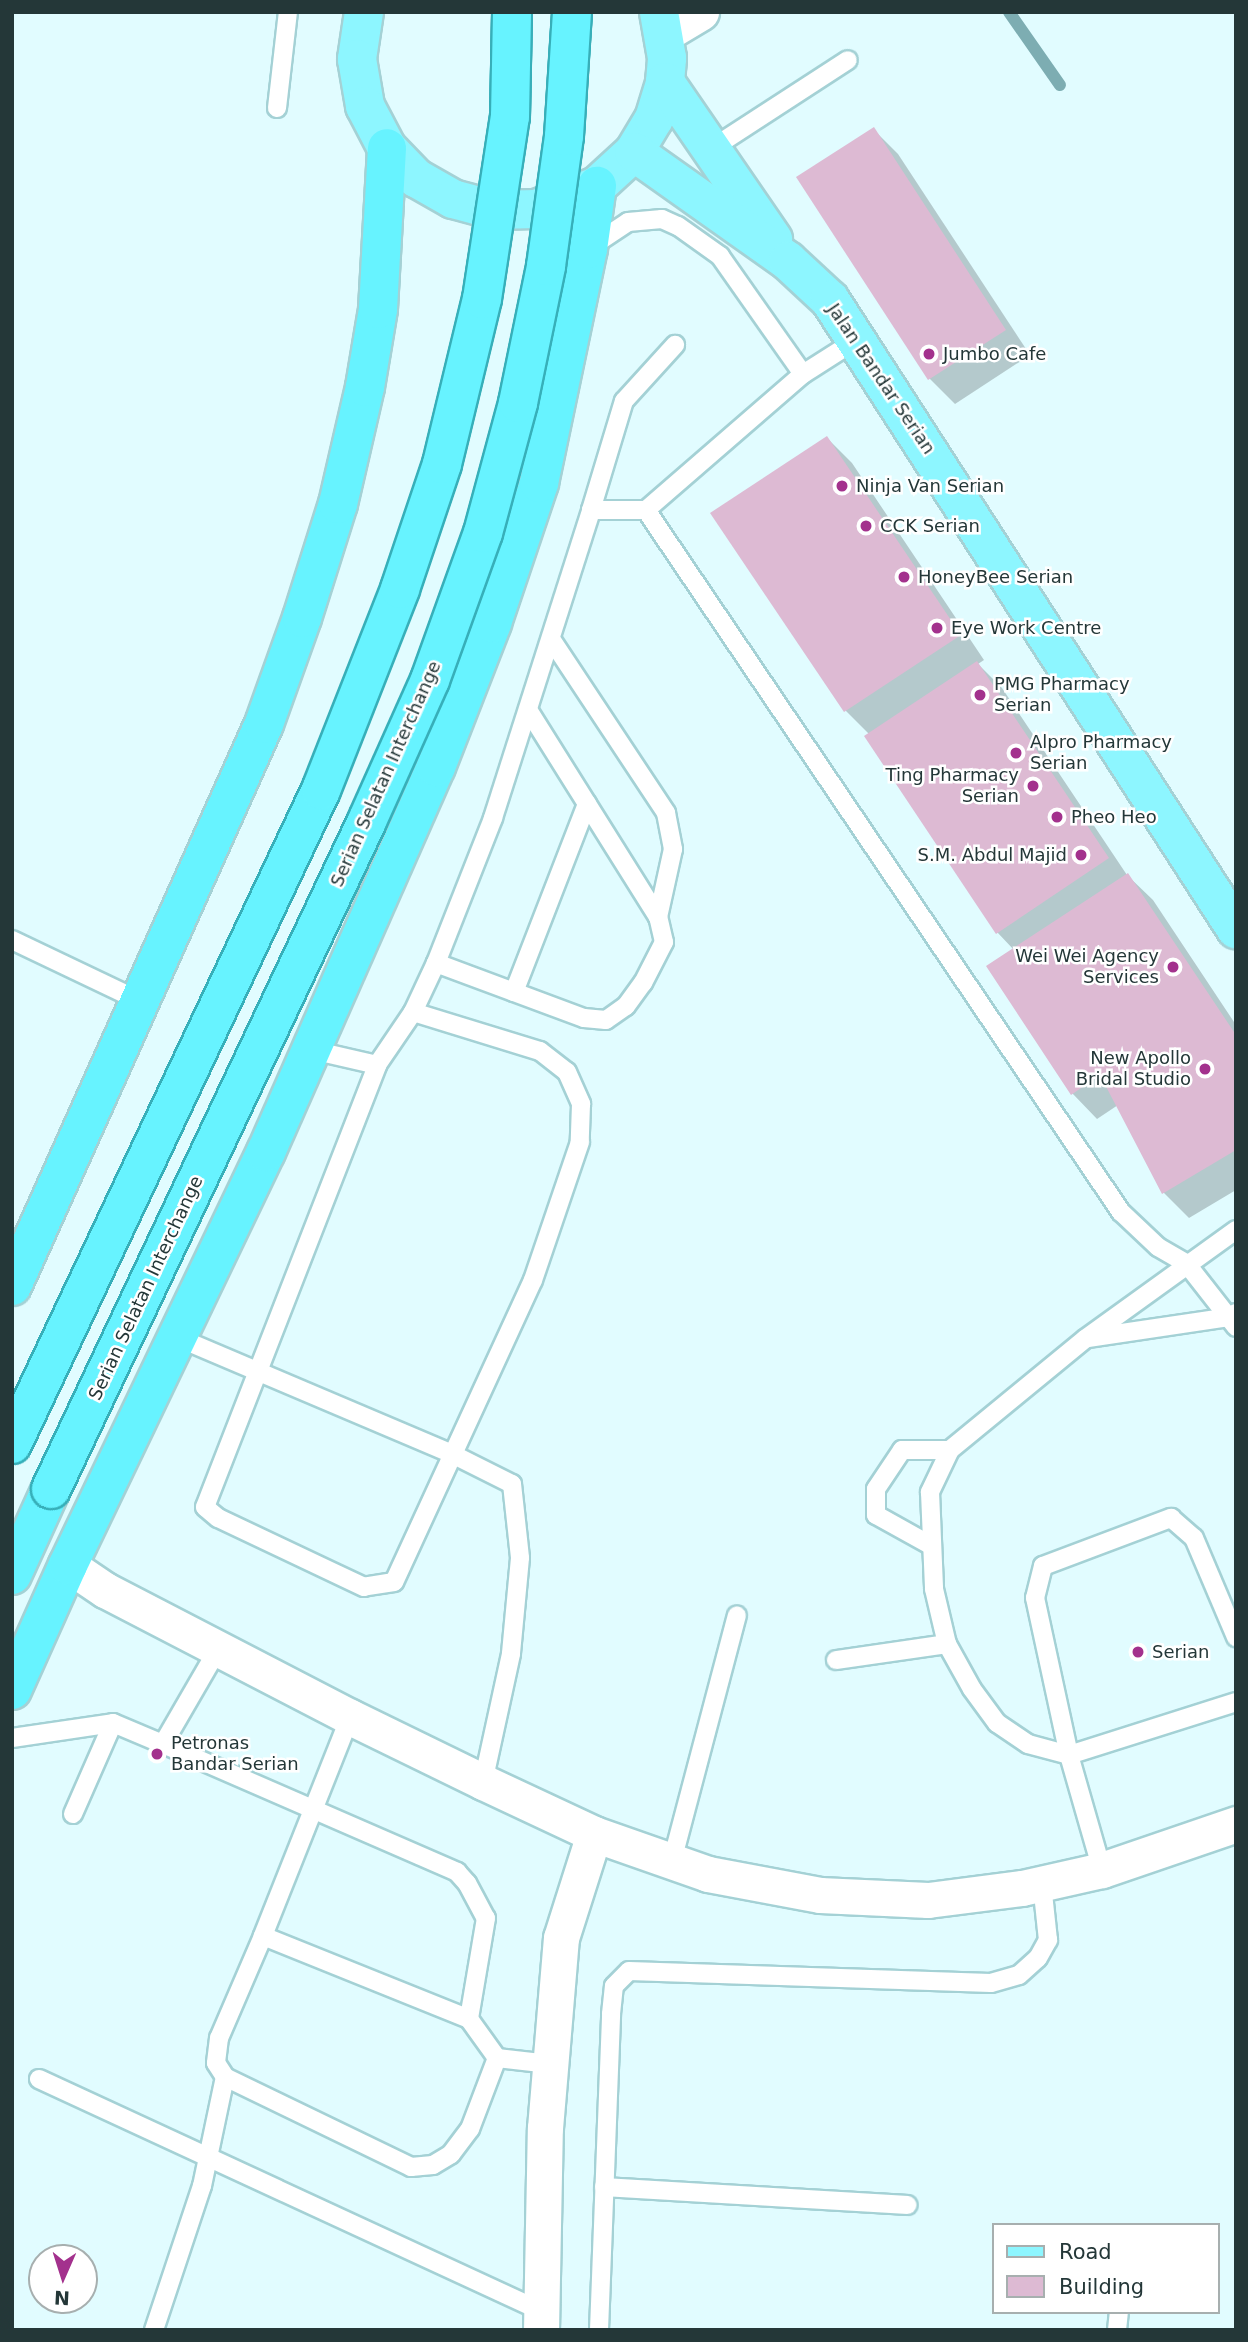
<!DOCTYPE html>
<html>
<head>
<meta charset="utf-8">
<style>
  body { margin:0 }
  #map { position:relative; width:1248px; height:2342px; overflow:hidden; background:#e1fcff; font-family:"DejaVu Sans",sans-serif }
  div>[style] { position:absolute }
  [style*='--x'] { left:calc(var(--x)*1px); top:calc(var(--y)*1px); width:calc(var(--w)*1px); rotate:calc(var(--a)*1deg) }
  .shadow>* { inset:0; background:#0003 }
  .stream>* { height:12px; margin:-6px; padding:0 6px; transform-origin:6px; border-radius:6px; background:#7dadb2 }
  .building>* { inset:0; background:#ddbad3 }
  .roads { filter:drop-shadow(2px 0 #a4d1d5) drop-shadow(-2px 0 #a4d1d5) drop-shadow(0 2px #a4d1d5) drop-shadow(0 -2px #a4d1d5) }
  .service>* { height:18px; margin:-9px; padding:0 9px; transform-origin:9px; border-radius:9px; background:#fff }
  .minor>* { height:35px; margin:-17.5px; padding:0 17.5px; transform-origin:17.5px; border-radius:17.5px; background:#fff }
  .tertiary>* { height:38px; margin:-19px; padding:0 19px; transform-origin:19px; border-radius:19px; background:#fff }
  .primary>* { height:38px; margin:-19px; padding:0 19px; transform-origin:19px; border-radius:19px; background:#8df6ff }
  .trunk>* { height:38px; margin:-19px; padding:0 19px; transform-origin:19px; border-radius:19px; background:#67f3ff }
  .bridges { filter:drop-shadow(2px 0 #37afb9) drop-shadow(-2px 0 #37afb9) drop-shadow(0 2px #37afb9) drop-shadow(0 -2px #37afb9) }
  .trunk-bridge>* { height:38px; margin:-19px; padding:0 19px; transform-origin:19px; border-radius:19px; background:#67f3ff }
  .dots>* { width:19px; height:19px; translate:-50% -50%; box-sizing:border-box; border:4px solid #fff; border-radius:50% }
  span { translate:-50% -50%; white-space:nowrap; text-align:center; line-height:1.15; -webkit-text-stroke:5px #fff; paint-order:stroke }
  .poi-label { font-size:18px; color:#243738 }
  .left { translate:0 -50%; text-align:left }
  .right { translate:-100% -50%; text-align:right }
  .street-label { font-size:18px; color:#243738 }
  .frame { position:absolute; inset:0; border:14px solid #243738; pointer-events:none }
  .legend { position:absolute; left:992px; top:2223px; width:228px; height:91px; box-sizing:border-box; background:#fff; border:2px solid #a7afaf; margin:0; padding:9px 12px; list-style:none; font-size:21px; color:#243738 }
  .legend li { display:flex; align-items:center; gap:14px; height:35px }
  .legend b { width:35px; border:2px solid #a7afaf }
  .north { position:absolute; left:28px; top:2244px; width:70px; height:70px; box-sizing:border-box; background:#fff; border:2px solid #a7afaf; border-radius:50%; rotate:183deg; font-size:19px; font-weight:700; line-height:28px; text-align:center; color:#243738 }
  .north::after { content:''; display:block; margin:auto; width:24px; height:32px; background:#a3318d; clip-path:polygon(50% 0,100% 100%,50% 72%,0 100%) }
</style>
</head>
<body>
<div id="map">
  <div class="shadow">
    <div style="clip-path:polygon(873px 129px,898px 154px,1030px 355px,955px 404px,930px 379px,798px 177px)"></div>
    <div style="clip-path:polygon(827px 438px,852px 463px,984px 660px,978px 664px,1002px 688px,1127px 875px,1153px 900px,1236px 1025px,1236px 1190px,1189px 1218px,1164px 1193px,1118px 1105px,1097px 1119px,1072px 1093px,1014px 950px,997px 932px,869px 734px,846px 711px)"></div>
  </div>
  <div class="stream">
    <div style="--x:1009;--y:12;--w:89;--a:55.1"></div>
  </div>
  <div class="building">
    <div style="clip-path:polygon(874px 127px,1006px 330px,928px 380px,796px 177px)"></div>
    <div style="clip-path:polygon(827px 436px,961px 635px,844px 712px,710px 513px)"></div>
    <div style="clip-path:polygon(977px 661px,1109px 858px,996px 934px,864px 736px)"></div>
    <div style="clip-path:polygon(1128px 873px,1236px 1035px,1236px 1150px,1162px 1194px,1100px 1075px,1071px 1095px,986px 966px)"></div>
  </div>
  <div class="roads">
    <div class="service">
      <div style="--x:277;--y:108;--w:97;--a:-83.5"></div>
      <div style="--x:711;--y:149;--w:163;--a:-33"></div>
      <div style="--x:589;--y:248;--w:47;--a:-33.7"></div>
      <div style="--x:628;--y:222;--w:34;--a:-5"></div>
      <div style="--x:662;--y:219;--w:17;--a:24"></div>
      <div style="--x:678;--y:226;--w:52;--a:35.5"></div>
      <div style="--x:720;--y:256;--w:144;--a:54.9"></div>
      <div style="--x:591;--y:510;--w:114;--a:-73.2"></div>
      <div style="--x:624;--y:401;--w:76;--a:-47.7"></div>
      <div style="--x:646;--y:510;--w:848;--a:55.92"></div>
      <div style="--x:1121;--y:1212;--w:51;--a:43.4"></div>
      <div style="--x:1158;--y:1247;--w:32;--a:30"></div>
      <div style="--x:1186;--y:1263;--w:81;--a:52"></div>
      <div style="--x:551;--y:639;--w:209;--a:56.5"></div>
      <div style="--x:666;--y:813;--w:37;--a:79"></div>
      <div style="--x:673;--y:849;--w:70;--a:102.4"></div>
      <div style="--x:12;--y:940;--w:140;--a:25.5"></div>
      <div style="--x:436;--y:963;--w:158;--a:20.4"></div>
      <div style="--x:584;--y:1018;--w:22;--a:5"></div>
      <div style="--x:606;--y:1020;--w:24;--a:-35"></div>
      <div style="--x:626;--y:1006;--w:29;--a:-54"></div>
      <div style="--x:643;--y:983;--w:46;--a:-62.9"></div>
      <div style="--x:664;--y:942;--w:26;--a:-103"></div>
      <div style="--x:658;--y:917;--w:244;--a:-122.1"></div>
      <div style="--x:514;--y:992;--w:202;--a:-68.8"></div>
      <div style="--x:413;--y:1012;--w:133;--a:17.1"></div>
      <div style="--x:540;--y:1051;--w:34;--a:38"></div>
      <div style="--x:567;--y:1072;--w:35;--a:66"></div>
      <div style="--x:581;--y:1104;--w:38;--a:92"></div>
      <div style="--x:580;--y:1142;--w:146;--a:108.8"></div>
      <div style="--x:533;--y:1280;--w:332;--a:114.7"></div>
      <div style="--x:394;--y:1582;--w:30;--a:171"></div>
      <div style="--x:364;--y:1587;--w:161;--a:-154.7"></div>
      <div style="--x:218;--y:1518;--w:17;--a:-140"></div>
      <div style="--x:205;--y:1507;--w:474;--a:-68.7"></div>
      <div style="--x:377;--y:1065;--w:64;--a:-55.8"></div>
      <div style="--x:413;--y:1012;--w:54;--a:-64.9"></div>
      <div style="--x:436;--y:963;--w:156;--a:-68.5"></div>
      <div style="--x:493;--y:818;--w:323;--a:-72.3"></div>
      <div style="--x:591;--y:510;--w:55;--a:0"></div>
      <div style="--x:646;--y:510;--w:208;--a:-40.9"></div>
      <div style="--x:803;--y:374;--w:65;--a:-32.5"></div>
      <div style="--x:312;--y:1050;--w:67;--a:13"></div>
      <div style="--x:1236;--y:1230;--w:186;--a:144.2"></div>
      <div style="--x:1085;--y:1339;--w:175;--a:140.6"></div>
      <div style="--x:950;--y:1450;--w:47;--a:115.5"></div>
      <div style="--x:930;--y:1492;--w:97;--a:87.6"></div>
      <div style="--x:934;--y:1589;--w:57;--a:76.7"></div>
      <div style="--x:947;--y:1644;--w:51;--a:60.9"></div>
      <div style="--x:972;--y:1689;--w:42;--a:53.7"></div>
      <div style="--x:997;--y:1723;--w:37;--a:34"></div>
      <div style="--x:1028;--y:1744;--w:42;--a:15"></div>
      <div style="--x:1069;--y:1755;--w:175;--a:-17.6"></div>
      <div style="--x:179;--y:1338;--w:297;--a:23"></div>
      <div style="--x:452;--y:1454;--w:67;--a:26.6"></div>
      <div style="--x:512;--y:1484;--w:74;--a:83.8"></div>
      <div style="--x:520;--y:1558;--w:96;--a:95.4"></div>
      <div style="--x:511;--y:1654;--w:131;--a:102.3"></div>
      <div style="--x:1088;--y:1338;--w:144;--a:-8.4"></div>
      <div style="--x:1230;--y:1317;--w:7;--a:-34"></div>
      <div style="--x:932;--y:1546;--w:64;--a:-151"></div>
      <div style="--x:876;--y:1515;--w:26;--a:-90"></div>
      <div style="--x:876;--y:1489;--w:47;--a:-56.3"></div>
      <div style="--x:902;--y:1450;--w:48;--a:0"></div>
      <div style="--x:836;--y:1660;--w:112;--a:-8.2"></div>
      <div style="--x:350;--y:1717;--w:236;--a:111.7"></div>
      <div style="--x:263;--y:1936;--w:111;--a:113.3"></div>
      <div style="--x:219;--y:2038;--w:25;--a:97"></div>
      <div style="--x:216;--y:2063;--w:17;--a:57"></div>
      <div style="--x:225;--y:2077;--w:207;--a:25.8"></div>
      <div style="--x:411;--y:2167;--w:22;--a:-5"></div>
      <div style="--x:433;--y:2165;--w:21;--a:-31"></div>
      <div style="--x:451;--y:2154;--w:31;--a:-53"></div>
      <div style="--x:470;--y:2129;--w:76;--a:-69.2"></div>
      <div style="--x:12;--y:1738;--w:102;--a:-8.4"></div>
      <div style="--x:113;--y:1723;--w:54;--a:22.8"></div>
      <div style="--x:163;--y:1744;--w:110;--a:-59.9"></div>
      <div style="--x:163;--y:1744;--w:321;--a:23.5"></div>
      <div style="--x:457;--y:1872;--w:15;--a:48"></div>
      <div style="--x:467;--y:1883;--w:40;--a:62"></div>
      <div style="--x:486;--y:1918;--w:102;--a:99.6"></div>
      <div style="--x:73;--y:1814;--w:99;--a:-66.3"></div>
      <div style="--x:672;--y:1861;--w:254;--a:-75.2"></div>
      <div style="--x:1102;--y:1870;--w:120;--a:-106"></div>
      <div style="--x:1069;--y:1755;--w:161;--a:-102.2"></div>
      <div style="--x:1035;--y:1598;--w:33;--a:-76"></div>
      <div style="--x:1043;--y:1566;--w:137;--a:-20.6"></div>
      <div style="--x:1171;--y:1518;--w:30;--a:41"></div>
      <div style="--x:1194;--y:1538;--w:108;--a:67"></div>
      <div style="--x:263;--y:1936;--w:222;--a:21.9"></div>
      <div style="--x:469;--y:2019;--w:48;--a:54.3"></div>
      <div style="--x:497;--y:2058;--w:53;--a:6.5"></div>
      <div style="--x:39;--y:2079;--w:553;--a:24.8"></div>
      <div style="--x:604;--y:2187;--w:304;--a:3.4"></div>
      <div style="--x:154;--y:2330;--w:152;--a:-71.6"></div>
      <div style="--x:202;--y:2186;--w:111;--a:-78.1"></div>
      <div style="--x:599;--y:2330;--w:316;--a:-87.8"></div>
      <div style="--x:611;--y:2014;--w:28;--a:-84"></div>
      <div style="--x:614;--y:1986;--w:21;--a:-45"></div>
      <div style="--x:629;--y:1971;--w:362;--a:1.9"></div>
      <div style="--x:991;--y:1983;--w:29;--a:-16"></div>
      <div style="--x:1019;--y:1975;--w:25;--a:-42"></div>
      <div style="--x:1038;--y:1958;--w:21;--a:-61"></div>
      <div style="--x:1048;--y:1940;--w:56;--a:-96.1"></div>
      <div style="--x:1117;--y:2330;--w:18;--a:-84"></div>
    </div>
    <div class="minor">
      <div style="--x:68;--y:1565;--w:45;--a:34"></div>
      <div style="--x:105;--y:1590;--w:276;--a:27.4"></div>
      <div style="--x:350;--y:1717;--w:148;--a:26"></div>
      <div style="--x:483;--y:1782;--w:123;--a:25.1"></div>
      <div style="--x:594;--y:1834;--w:121;--a:19.3"></div>
      <div style="--x:708;--y:1874;--w:114;--a:10.6"></div>
      <div style="--x:820;--y:1895;--w:108;--a:2.7"></div>
      <div style="--x:928;--y:1900;--w:95;--a:-7.3"></div>
      <div style="--x:1022;--y:1888;--w:82;--a:-12.7"></div>
      <div style="--x:1102;--y:1870;--w:142;--a:-18.9"></div>
      <div style="--x:541;--y:2330;--w:202;--a:-88.9"></div>
      <div style="--x:545;--y:2128;--w:191;--a:-85.2"></div>
      <div style="--x:561;--y:1938;--w:109;--a:-72.4"></div>
    </div>
    <div class="tertiary">
      <div style="--x:665;--y:33;--w:41;--a:-31"></div>
    </div>
    <div class="primary">
      <div style="--x:364;--y:12;--w:48;--a:98.5"></div>
      <div style="--x:357;--y:59;--w:48;--a:80.3"></div>
      <div style="--x:365;--y:106;--w:47;--a:62.4"></div>
      <div style="--x:387;--y:148;--w:42;--a:46"></div>
      <div style="--x:416;--y:178;--w:43;--a:29.6"></div>
      <div style="--x:453;--y:199;--w:42;--a:15"></div>
      <div style="--x:494;--y:210;--w:42;--a:-1.4"></div>
      <div style="--x:536;--y:209;--w:65;--a:-20.7"></div>
      <div style="--x:597;--y:186;--w:50;--a:-42.6"></div>
      <div style="--x:634;--y:152;--w:39;--a:-59"></div>
      <div style="--x:654;--y:119;--w:39;--a:-73"></div>
      <div style="--x:665;--y:82;--w:24;--a:-85"></div>
      <div style="--x:667;--y:58;--w:47;--a:-99.9"></div>
      <div style="--x:665;--y:82;--w:191;--a:55.5"></div>
      <div style="--x:634;--y:152;--w:189;--a:35.3"></div>
      <div style="--x:788;--y:261;--w:57;--a:42.9"></div>
      <div style="--x:830;--y:300;--w:749;--a:57.16"></div>
    </div>
    <div class="trunk">
      <div style="--x:12;--y:1286;--w:616;--a:-65.85"></div>
      <div style="--x:264;--y:724;--w:113;--a:-70.3"></div>
      <div style="--x:302;--y:618;--w:120;--a:-72.5"></div>
      <div style="--x:338;--y:504;--w:120;--a:-77"></div>
      <div style="--x:365;--y:387;--w:79;--a:-80.5"></div>
      <div style="--x:378;--y:309;--w:161;--a:-86.8"></div>
      <div style="--x:12;--y:1575;--w:94;--a:-65.6"></div>
      <div style="--x:12;--y:1690;--w:137;--a:-65.9"></div>
      <div style="--x:68;--y:1565;--w:458;--a:-64.4"></div>
      <div style="--x:266;--y:1152;--w:421;--a:-66.2"></div>
      <div style="--x:436;--y:767;--w:155;--a:-68.7"></div>
      <div style="--x:492;--y:623;--w:148;--a:-71.4"></div>
      <div style="--x:539;--y:483;--w:239;--a:-78.2"></div>
      <div style="--x:588;--y:249;--w:64;--a:-81.9"></div>
    </div>
  </div>
  <div class="bridges">
    <div class="trunk-bridge">
      <div style="--x:12;--y:1444;--w:723;--a:-64.71"></div>
      <div style="--x:321;--y:790;--w:216;--a:-68.5"></div>
      <div style="--x:400;--y:589;--w:132;--a:-71.4"></div>
      <div style="--x:442;--y:464;--w:170;--a:-76.4"></div>
      <div style="--x:482;--y:299;--w:184;--a:-81.3"></div>
      <div style="--x:510;--y:117;--w:105;--a:-88.9"></div>
      <div style="--x:51;--y:1489;--w:739;--a:-64.68"></div>
      <div style="--x:367;--y:821;--w:154;--a:-65.9"></div>
      <div style="--x:430;--y:680;--w:156;--a:-70.2"></div>
      <div style="--x:483;--y:533;--w:135;--a:-74.9"></div>
      <div style="--x:518;--y:403;--w:140;--a:-78.4"></div>
      <div style="--x:546;--y:266;--w:131;--a:-82.1"></div>
      <div style="--x:564;--y:136;--w:124;--a:-86.3"></div>
    </div>
  </div>
  <div class="dots">
    <div style="left:929px;top:354px;background:#a3318d"></div>
    <div style="left:842px;top:486px;background:#a3318d"></div>
    <div style="left:866px;top:526px;background:#a3318d"></div>
    <div style="left:904px;top:577px;background:#a3318d"></div>
    <div style="left:937px;top:628px;background:#a3318d"></div>
    <div style="left:980px;top:695px;background:#a3318d"></div>
    <div style="left:1016px;top:753px;background:#a3318d"></div>
    <div style="left:1033px;top:786px;background:#a3318d"></div>
    <div style="left:1057px;top:817px;background:#a3318d"></div>
    <div style="left:1081px;top:855px;background:#a3318d"></div>
    <div style="left:1173px;top:967px;background:#a3318d"></div>
    <div style="left:1205px;top:1069px;background:#a3318d"></div>
    <div style="left:1138px;top:1652px;background:#a3318d"></div>
    <div style="left:157px;top:1754px;background:#a3318d"></div>
  </div>
  <div class="poi-label">
    <span class="left" style="left:943px;top:354px">Jumbo Cafe</span>
    <span class="left" style="left:856px;top:486px">Ninja Van Serian</span>
    <span class="left" style="left:880px;top:526px">CCK Serian</span>
    <span class="left" style="left:918px;top:577px">HoneyBee Serian</span>
    <span class="left" style="left:951px;top:628px">Eye Work Centre</span>
    <span class="left" style="left:994px;top:695px">PMG Pharmacy<br>Serian</span>
    <span class="left" style="left:1030px;top:753px">Alpro Pharmacy<br>Serian</span>
    <span class="right" style="left:1019px;top:786px">Ting Pharmacy<br>Serian</span>
    <span class="left" style="left:1071px;top:817px">Pheo Heo</span>
    <span class="right" style="left:1067px;top:855px">S.M. Abdul Majid</span>
    <span class="right" style="left:1159px;top:967px">Wei Wei Agency<br>Services</span>
    <span class="right" style="left:1191px;top:1069px">New Apollo<br>Bridal Studio</span>
    <span class="left" style="left:1152px;top:1652px">Serian</span>
    <span class="left" style="left:171px;top:1754px">Petronas<br>Bandar Serian</span>
  </div>
  <div class="street-label">
    <span style="left:881px;top:379px;rotate:56deg">Jalan Bandar Serian</span>
    <span style="left:386px;top:774px;rotate:-66deg">Serian Selatan Interchange</span>
    <span style="left:146px;top:1288px;rotate:-65deg">Serian Selatan Interchange</span>
  </div>
  <div class="frame"></div>
  <ul class="legend">
  <li><b style="height:9px;background:#8df6ff"></b>Road</li>
  <li><b style="height:19px;background:#ddbad3"></b>Building</li>
  </ul>
  <div class="north">N</div>
</div>
</body>
</html>
